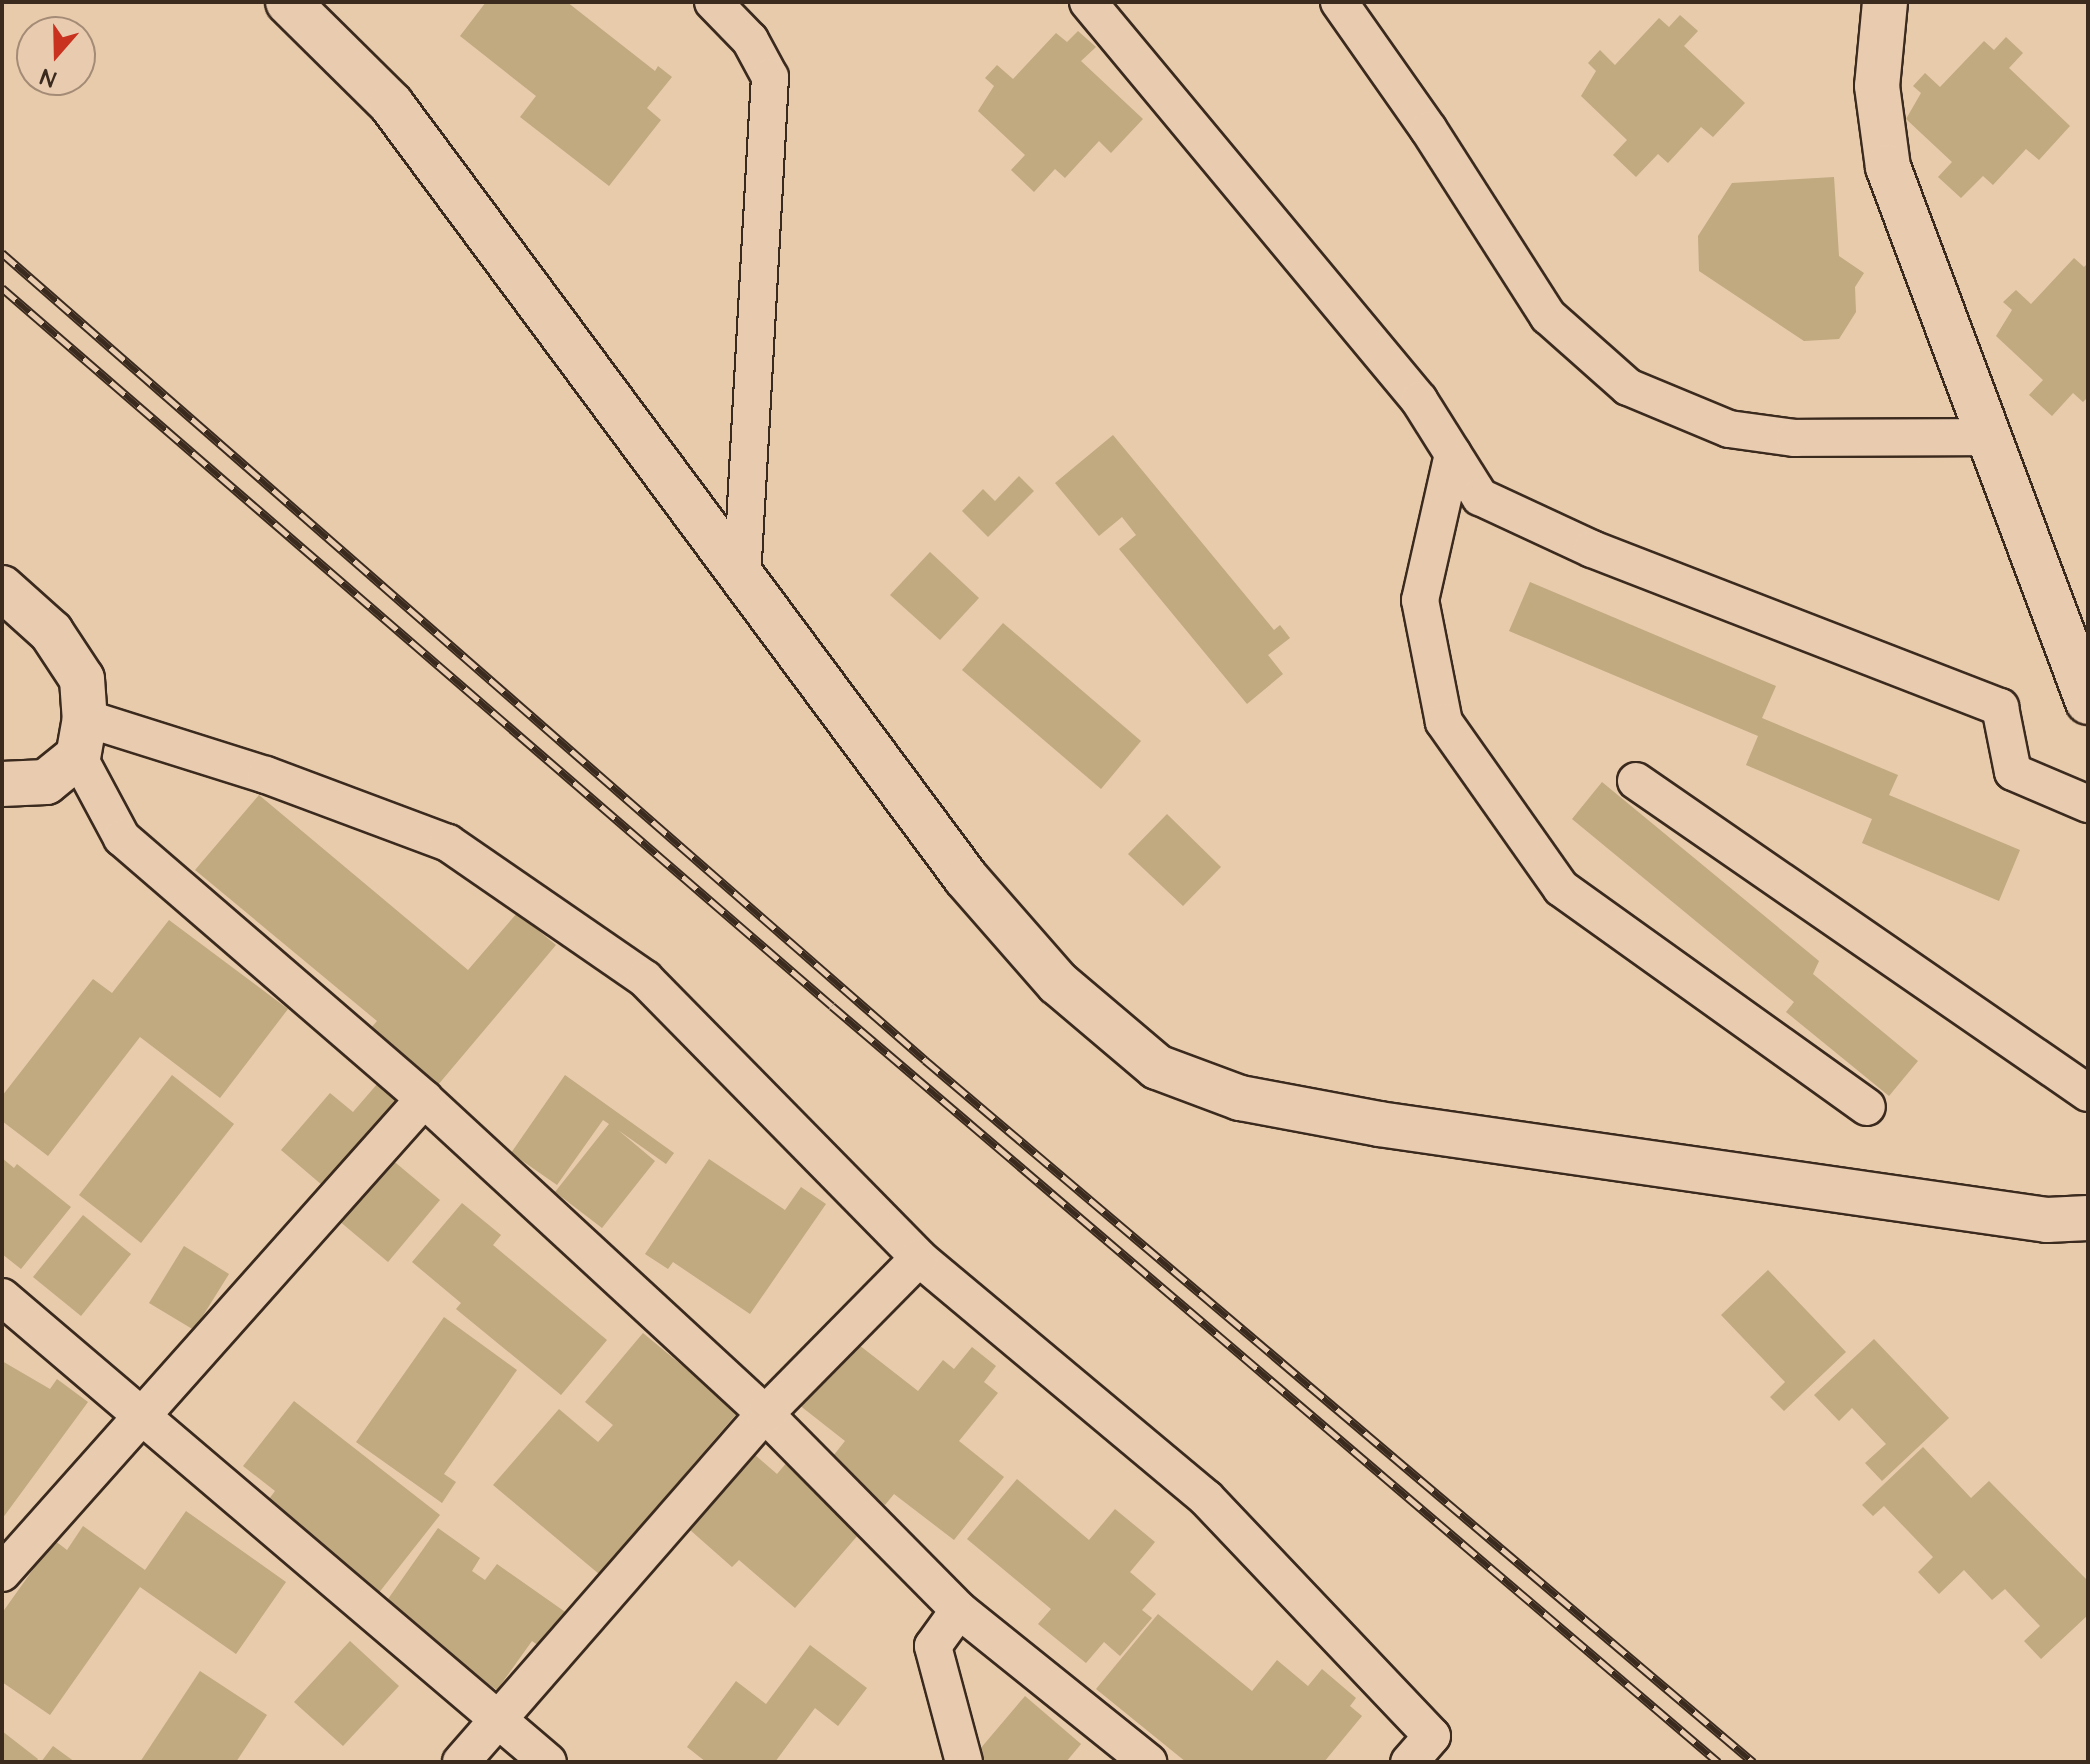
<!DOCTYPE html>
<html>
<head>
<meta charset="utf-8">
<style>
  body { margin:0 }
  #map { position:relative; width:2090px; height:1764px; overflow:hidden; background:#e8cbab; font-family:"Architects Daughter",sans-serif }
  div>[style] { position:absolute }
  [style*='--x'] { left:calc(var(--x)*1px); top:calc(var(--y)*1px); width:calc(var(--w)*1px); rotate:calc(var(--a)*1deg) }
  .building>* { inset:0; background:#c1a980 }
  .roads { filter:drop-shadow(2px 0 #3b2a1e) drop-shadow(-2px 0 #3b2a1e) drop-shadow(0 2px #3b2a1e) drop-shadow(0 -2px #3b2a1e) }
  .minor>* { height:36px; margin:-18px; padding:0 18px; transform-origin:18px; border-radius:18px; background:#e9ccb0 }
  .tertiary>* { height:44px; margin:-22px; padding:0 22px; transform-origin:22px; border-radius:22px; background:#e9ccb0 }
  .rail>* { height:9px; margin-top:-4.5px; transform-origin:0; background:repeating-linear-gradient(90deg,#e9ccb0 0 18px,#3b2a1e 0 36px); box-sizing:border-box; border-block:2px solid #3b2a1e }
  span { translate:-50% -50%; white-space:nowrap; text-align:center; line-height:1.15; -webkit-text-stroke:6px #e9ccb0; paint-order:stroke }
  .frame { position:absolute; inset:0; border:4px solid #3b2a1e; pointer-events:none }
  .north { position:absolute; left:16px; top:16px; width:80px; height:80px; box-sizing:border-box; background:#e9ccb0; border:2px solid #a38b76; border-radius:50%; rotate:200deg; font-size:22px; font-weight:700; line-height:32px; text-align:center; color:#3b2a1e }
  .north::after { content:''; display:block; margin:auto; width:28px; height:36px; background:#c8321e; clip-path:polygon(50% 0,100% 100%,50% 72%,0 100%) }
</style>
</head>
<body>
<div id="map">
  <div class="building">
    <div style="clip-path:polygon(486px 2px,567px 2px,655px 71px,658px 66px,672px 77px,647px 108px,661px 120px,609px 186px,520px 117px,536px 96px,460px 36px)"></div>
    <div style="clip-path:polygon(1680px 15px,1698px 31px,1684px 46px,1745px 103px,1713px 137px,1701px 127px,1668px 163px,1658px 154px,1636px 177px,1613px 155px,1627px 140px,1581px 96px,1596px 71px,1588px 63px,1600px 50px,1615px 65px,1659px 18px,1669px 27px)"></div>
    <div style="clip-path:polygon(1078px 31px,1096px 47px,1081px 61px,1143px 119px,1111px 153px,1099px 141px,1065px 178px,1055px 169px,1034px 192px,1011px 170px,1025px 155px,978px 111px,994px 86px,985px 78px,997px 65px,1013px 79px,1056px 33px,1067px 42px)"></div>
    <div style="clip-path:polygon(2006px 37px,2023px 53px,2009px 68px,2070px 126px,2039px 160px,2026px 149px,1993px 185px,1983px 176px,1961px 198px,1938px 177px,1952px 162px,1906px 119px,1921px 93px,1913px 86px,1925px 73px,1940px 87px,1984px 41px,1994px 50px)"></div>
    <div style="clip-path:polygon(1834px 177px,1839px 256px,1864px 273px,1855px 287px,1856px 312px,1839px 339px,1804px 341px,1699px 271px,1698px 236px,1732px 183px)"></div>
    <div style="clip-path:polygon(2074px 258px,2084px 267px,2088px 263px,2088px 397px,2083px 402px,2073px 393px,2052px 416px,2029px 395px,2043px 380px,1996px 336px,2012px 310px,2003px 302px,2016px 290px,2031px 304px)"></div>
    <div style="clip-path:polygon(1113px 435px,1274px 630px,1280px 625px,1290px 638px,1268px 655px,1283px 674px,1247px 704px,1119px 549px,1136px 535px,1122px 517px,1099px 536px,1055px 483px)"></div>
    <div style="clip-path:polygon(1019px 476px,1034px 491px,988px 537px,962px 511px,983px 489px,995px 501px)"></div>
    <div style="clip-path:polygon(930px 552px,979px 598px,940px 640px,890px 595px)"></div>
    <div style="clip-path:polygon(1530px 582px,1776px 686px,1762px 718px,1898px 775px,1889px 795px,2020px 850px,1999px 901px,1862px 843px,1872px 819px,1746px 765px,1758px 736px,1509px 631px)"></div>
    <div style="clip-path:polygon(1003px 623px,1141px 741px,1101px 789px,962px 670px)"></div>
    <div style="clip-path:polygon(1602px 782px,1819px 961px,1813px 974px,1918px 1061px,1889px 1096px,1786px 1012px,1794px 1002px,1572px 819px)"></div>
    <div style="clip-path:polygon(259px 795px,468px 970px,517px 913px,556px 945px,432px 1092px,365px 1035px,377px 1021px,195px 870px)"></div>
    <div style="clip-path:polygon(1167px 814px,1221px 867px,1183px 906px,1128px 854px)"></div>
    <div style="clip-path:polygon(169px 920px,288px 1009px,220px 1098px,140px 1037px,48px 1156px,2px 1121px,2px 1096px,93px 979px,112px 993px)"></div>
    <div style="clip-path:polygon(172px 1075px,234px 1124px,141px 1243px,79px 1195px)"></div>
    <div style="clip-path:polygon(565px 1075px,674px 1153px,666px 1164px,618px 1130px,655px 1161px,602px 1228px,555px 1192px,609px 1124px,603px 1120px,557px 1185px,511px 1153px)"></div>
    <div style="clip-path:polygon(378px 1083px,403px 1104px,329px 1191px,281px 1150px,330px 1093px,353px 1112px)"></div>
    <div style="clip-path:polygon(384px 1153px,440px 1200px,388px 1262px,332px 1215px)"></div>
    <div style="clip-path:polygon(2px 1158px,14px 1168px,17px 1164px,71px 1207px,21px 1269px,2px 1254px)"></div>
    <div style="clip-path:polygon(709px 1159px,785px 1210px,801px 1187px,826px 1204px,750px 1314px,673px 1262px,668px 1269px,645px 1254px)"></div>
    <div style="clip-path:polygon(462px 1203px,501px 1235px,493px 1245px,607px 1340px,561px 1395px,456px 1309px,461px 1303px,412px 1262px)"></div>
    <div style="clip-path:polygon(83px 1215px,131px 1254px,81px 1316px,33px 1277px)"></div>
    <div style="clip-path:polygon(184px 1246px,229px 1274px,194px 1330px,149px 1303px)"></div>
    <div style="clip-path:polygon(1768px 1270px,1846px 1352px,1784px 1411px,1770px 1397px,1785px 1382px,1721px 1315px)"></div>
    <div style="clip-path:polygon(444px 1317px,517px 1370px,444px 1474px,456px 1482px,442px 1503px,356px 1442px)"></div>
    <div style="clip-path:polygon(643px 1333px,738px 1412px,599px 1574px,493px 1485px,559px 1409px,598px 1442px,613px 1425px,585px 1402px)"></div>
    <div style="clip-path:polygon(850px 1338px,918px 1391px,943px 1360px,954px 1369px,972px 1347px,996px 1366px,984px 1382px,998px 1393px,959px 1441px,1004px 1477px,954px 1540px,894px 1494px,885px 1505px,829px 1461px,845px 1441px,798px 1404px)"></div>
    <div style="clip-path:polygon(1874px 1339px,1949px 1418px,1882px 1481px,1865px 1463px,1886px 1444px,1852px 1408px,1839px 1421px,1814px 1395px)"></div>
    <div style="clip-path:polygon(2px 1361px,50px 1389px,57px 1379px,88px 1402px,2px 1519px)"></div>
    <div style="clip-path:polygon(294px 1401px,440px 1515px,374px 1599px,263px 1507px,275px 1491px,243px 1466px)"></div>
    <div style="clip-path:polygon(746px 1447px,777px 1474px,788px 1461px,865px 1527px,795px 1608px,739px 1560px,732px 1567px,681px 1522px)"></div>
    <div style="clip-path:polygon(1923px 1447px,1971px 1498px,1989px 1481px,2088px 1581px,2088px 1615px,2041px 1659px,2024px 1641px,2040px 1626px,2005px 1589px,1992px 1600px,1964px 1570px,1939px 1594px,1918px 1572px,1933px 1557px,1884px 1506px,1873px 1516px,1862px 1505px)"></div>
    <div style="clip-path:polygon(1017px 1479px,1089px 1540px,1115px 1509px,1155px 1542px,1130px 1572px,1156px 1594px,1142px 1610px,1152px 1618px,1120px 1656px,1104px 1642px,1086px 1663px,1038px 1624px,1051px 1609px,967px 1539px)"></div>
    <div style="clip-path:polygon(186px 1511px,286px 1582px,236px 1654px,140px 1587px,50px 1715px,2px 1682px,2px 1613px,54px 1540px,67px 1550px,83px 1526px,145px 1570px)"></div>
    <div style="clip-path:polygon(438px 1528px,480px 1558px,472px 1571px,485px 1580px,497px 1564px,571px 1616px,546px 1651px,532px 1641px,497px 1690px,381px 1609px)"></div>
    <div style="clip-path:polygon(1158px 1614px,1252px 1691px,1277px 1660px,1308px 1686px,1322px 1669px,1356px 1698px,1350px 1706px,1362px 1716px,1324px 1762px,1186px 1762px,1096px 1689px)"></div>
    <div style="clip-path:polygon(350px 1641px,399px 1686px,343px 1746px,294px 1702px)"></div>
    <div style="clip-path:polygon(810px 1645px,867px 1688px,838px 1726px,815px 1708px,775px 1762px,706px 1762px,687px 1747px,736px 1681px,766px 1704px)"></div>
    <div style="clip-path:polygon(200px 1671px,267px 1715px,236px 1762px,140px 1762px)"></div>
    <div style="clip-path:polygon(1025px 1696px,1081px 1744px,1066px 1762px,969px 1762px)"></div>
    <div style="clip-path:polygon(2px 1731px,38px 1759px,36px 1762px,2px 1762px)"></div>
    <div style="clip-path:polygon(53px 1746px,75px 1762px,41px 1762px)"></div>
  </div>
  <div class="roads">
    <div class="minor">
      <div style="--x:713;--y:2;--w:53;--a:45.8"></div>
      <div style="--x:750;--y:40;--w:42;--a:61.6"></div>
      <div style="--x:770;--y:77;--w:500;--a:93.2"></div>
      <div style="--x:1088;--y:2;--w:518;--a:50.25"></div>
      <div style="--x:1419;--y:400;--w:115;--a:57.8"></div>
      <div style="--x:1480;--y:497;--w:123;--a:24.9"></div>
      <div style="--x:1592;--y:549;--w:438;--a:21.2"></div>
      <div style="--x:2000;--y:707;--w:66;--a:78.7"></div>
      <div style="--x:2013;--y:772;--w:82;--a:23.1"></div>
      <div style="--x:1339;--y:2;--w:156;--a:54.9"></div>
      <div style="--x:1429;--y:130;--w:221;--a:57.4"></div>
      <div style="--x:1548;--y:316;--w:107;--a:41.6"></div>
      <div style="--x:1628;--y:387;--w:109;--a:22.6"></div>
      <div style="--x:1729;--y:429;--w:67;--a:7.8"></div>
      <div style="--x:1795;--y:438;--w:192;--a:-0.3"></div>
      <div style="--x:1453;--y:454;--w:150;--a:102.7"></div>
      <div style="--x:1420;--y:600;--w:124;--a:78.9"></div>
      <div style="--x:1444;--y:722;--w:203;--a:54.8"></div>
      <div style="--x:1561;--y:888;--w:376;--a:35.6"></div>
      <div style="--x:85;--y:718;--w:190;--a:17.5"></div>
      <div style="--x:266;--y:775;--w:194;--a:20.5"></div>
      <div style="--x:448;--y:843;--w:239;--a:34.6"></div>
      <div style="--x:645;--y:979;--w:391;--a:45.5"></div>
      <div style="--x:919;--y:1258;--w:374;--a:39.9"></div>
      <div style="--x:1206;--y:1498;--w:328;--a:46.5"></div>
      <div style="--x:1432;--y:1736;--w:35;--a:131"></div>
      <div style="--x:78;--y:756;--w:93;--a:61.8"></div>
      <div style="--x:122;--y:838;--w:399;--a:40.8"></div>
      <div style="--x:424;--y:1099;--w:464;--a:42.7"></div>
      <div style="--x:765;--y:1414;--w:276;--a:45.3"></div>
      <div style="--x:1636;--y:781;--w:549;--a:34.62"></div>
      <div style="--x:2;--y:1297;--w:717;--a:40.42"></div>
      <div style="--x:2;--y:1573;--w:635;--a:-48.32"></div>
      <div style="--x:461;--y:1762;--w:462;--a:-48.9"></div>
      <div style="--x:765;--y:1414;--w:219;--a:-45.4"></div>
      <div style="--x:964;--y:1762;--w:120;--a:-105"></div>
      <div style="--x:933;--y:1646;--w:44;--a:-54.2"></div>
      <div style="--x:959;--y:1610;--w:243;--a:38.8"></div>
    </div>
    <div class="tertiary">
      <div style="--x:288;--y:2;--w:145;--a:44.7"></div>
      <div style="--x:391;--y:104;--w:964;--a:53.39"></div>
      <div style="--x:966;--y:878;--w:140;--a:48.8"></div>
      <div style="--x:1058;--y:983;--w:130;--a:40.3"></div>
      <div style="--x:1157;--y:1067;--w:89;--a:20.5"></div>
      <div style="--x:1240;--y:1098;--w:141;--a:10.6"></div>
      <div style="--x:1379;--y:1124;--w:675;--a:8.18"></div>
      <div style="--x:2047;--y:1220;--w:41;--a:-2.8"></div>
      <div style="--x:1885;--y:2;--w:84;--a:95.4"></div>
      <div style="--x:1877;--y:86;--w:82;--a:82.3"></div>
      <div style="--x:1888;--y:167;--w:571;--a:69.5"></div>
      <div style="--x:2;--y:588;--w:66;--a:41.9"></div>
      <div style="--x:51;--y:632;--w:56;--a:56.6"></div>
      <div style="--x:82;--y:679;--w:39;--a:86"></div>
      <div style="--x:85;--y:718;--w:39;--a:100"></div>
      <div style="--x:78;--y:756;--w:41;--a:140.9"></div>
      <div style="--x:46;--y:782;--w:44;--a:177.4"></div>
    </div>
  </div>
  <div class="rail">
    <div style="--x:2;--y:253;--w:1226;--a:41.16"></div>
    <div style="--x:925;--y:1060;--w:1086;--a:40.29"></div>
    <div style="--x:2;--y:288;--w:1097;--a:40.86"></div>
    <div style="--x:832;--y:1006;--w:1165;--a:40.47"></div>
  </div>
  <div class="frame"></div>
  <div class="north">N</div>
</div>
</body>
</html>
